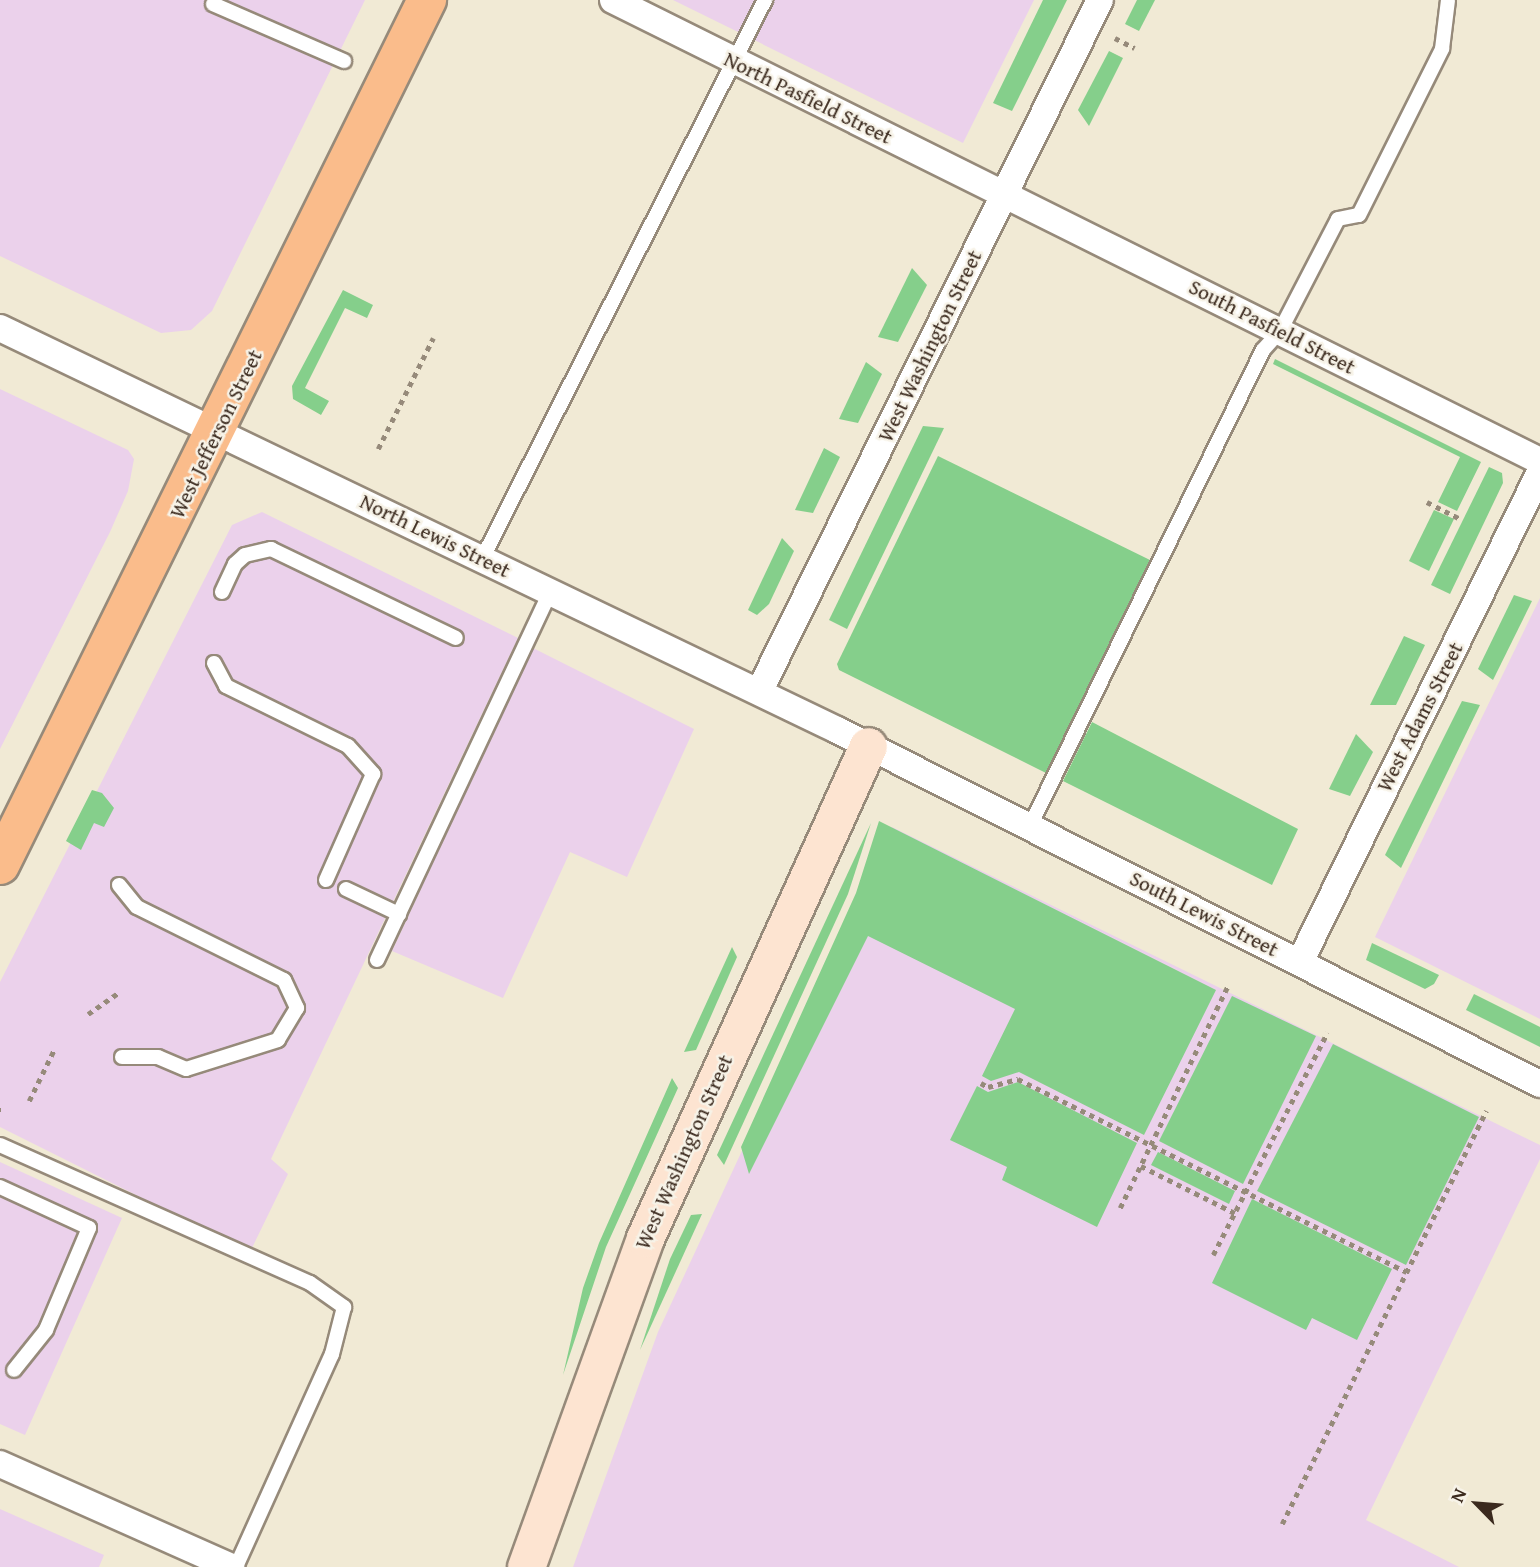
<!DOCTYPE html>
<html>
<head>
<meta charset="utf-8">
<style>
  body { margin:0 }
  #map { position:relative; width:1540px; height:1567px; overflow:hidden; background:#f1ead5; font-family:"Gentium Book Plus",serif }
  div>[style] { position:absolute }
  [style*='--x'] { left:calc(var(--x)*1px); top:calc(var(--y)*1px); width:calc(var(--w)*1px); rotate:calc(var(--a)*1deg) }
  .built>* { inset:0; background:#ebd1eb }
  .green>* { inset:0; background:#85cf8b }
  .path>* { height:4.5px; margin-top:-2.25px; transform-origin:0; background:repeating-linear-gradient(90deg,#968a7a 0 5px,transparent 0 10px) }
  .roads { filter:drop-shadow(2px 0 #968a7a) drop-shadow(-2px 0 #968a7a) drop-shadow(0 2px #968a7a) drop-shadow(0 -2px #968a7a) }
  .lane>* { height:14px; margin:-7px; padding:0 7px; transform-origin:7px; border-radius:7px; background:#fff }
  .street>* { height:26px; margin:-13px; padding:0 13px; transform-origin:13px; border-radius:13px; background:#fff }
  .secondary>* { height:37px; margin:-18.5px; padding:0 18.5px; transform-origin:18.5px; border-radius:18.5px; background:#fde4d1 }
  .primary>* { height:38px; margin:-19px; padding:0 19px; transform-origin:19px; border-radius:19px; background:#fabc8b }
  span { translate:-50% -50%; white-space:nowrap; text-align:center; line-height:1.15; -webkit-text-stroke:5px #f7f3e8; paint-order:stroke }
  .street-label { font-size:21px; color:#3b2a1e }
  .north { position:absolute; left:1442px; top:1469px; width:70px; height:70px; -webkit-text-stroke:5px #f7f3e8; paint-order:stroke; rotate:295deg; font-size:19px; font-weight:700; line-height:28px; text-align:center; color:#3b2a1e }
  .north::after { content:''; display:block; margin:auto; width:24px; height:32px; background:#3b2a1e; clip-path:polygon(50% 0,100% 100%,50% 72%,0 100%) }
</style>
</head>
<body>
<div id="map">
  <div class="built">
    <div style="clip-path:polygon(0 0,365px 0,212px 311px,191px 330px,161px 333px,0 256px)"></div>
    <div style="clip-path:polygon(673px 0,1034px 0,963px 143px)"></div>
    <div style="clip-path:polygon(0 389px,128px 450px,134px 459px,128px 491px,110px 532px,0 749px)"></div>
    <div style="clip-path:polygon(262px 512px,518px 638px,271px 1159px,288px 1174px,250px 1252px,0 1127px,0 982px,232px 525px)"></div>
    <div style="clip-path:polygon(1540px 598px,1540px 1019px,1375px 937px)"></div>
    <div style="clip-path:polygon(533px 648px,694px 729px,627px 877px,570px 852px,503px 998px,392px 951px)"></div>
    <div style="clip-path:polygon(892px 827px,1540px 1145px,1540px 1159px,1366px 1520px,1459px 1567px,573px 1567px,658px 1332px)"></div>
    <div style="clip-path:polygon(0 1162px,122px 1218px,25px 1435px,0 1424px)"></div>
    <div style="clip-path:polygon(0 1509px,104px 1555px,99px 1567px,0 1567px)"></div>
  </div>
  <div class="green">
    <div style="clip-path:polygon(1043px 0,1067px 0,1012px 111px,993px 103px)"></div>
    <div style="clip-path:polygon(1137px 0,1155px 0,1139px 31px,1125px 24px)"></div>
    <div style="clip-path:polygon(1109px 51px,1123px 58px,1089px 126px,1078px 110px)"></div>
    <div style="clip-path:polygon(912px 268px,927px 285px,898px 342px,878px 337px)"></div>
    <div style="clip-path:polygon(343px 290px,373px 305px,367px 318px,345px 308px,305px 388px,329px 401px,321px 415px,293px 399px,292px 386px)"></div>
    <div style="clip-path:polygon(1275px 359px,1481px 462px,1457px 511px,1438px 502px,1460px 457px,1273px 364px)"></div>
    <div style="clip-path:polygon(866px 362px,882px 374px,858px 423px,839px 419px)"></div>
    <div style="clip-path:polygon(923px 426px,944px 428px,847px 629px,829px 620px)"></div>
    <div style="clip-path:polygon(824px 448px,840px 457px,813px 513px,795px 510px)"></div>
    <div style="clip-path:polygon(938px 456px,1150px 560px,1046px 773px,839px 670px,837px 664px)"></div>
    <div style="clip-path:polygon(1489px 467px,1502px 473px,1503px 483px,1450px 594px,1431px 585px)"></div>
    <div style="clip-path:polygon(1434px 510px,1454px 519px,1429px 571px,1409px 561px)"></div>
    <div style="clip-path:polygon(782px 538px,794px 551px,769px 604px,757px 615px,748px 610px)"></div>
    <div style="clip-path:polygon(1514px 595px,1532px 601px,1493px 680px,1478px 669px)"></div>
    <div style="clip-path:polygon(1404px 636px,1425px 645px,1396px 705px,1370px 705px)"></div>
    <div style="clip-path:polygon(1462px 701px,1480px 705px,1401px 868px,1385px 855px)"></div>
    <div style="clip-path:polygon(1092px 722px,1298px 829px,1272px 885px,1063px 781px)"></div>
    <div style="clip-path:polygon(1356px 734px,1373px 752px,1350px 796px,1329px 789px)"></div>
    <div style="clip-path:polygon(92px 790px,102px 793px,114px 808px,104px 827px,94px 823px,81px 850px,66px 841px)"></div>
    <div style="clip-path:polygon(879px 821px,1216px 990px,1144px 1135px,1019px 1072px,991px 1081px,982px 1076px,1015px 1009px,868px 936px,749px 1174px,741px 1147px,856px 893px)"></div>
    <div style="clip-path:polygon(871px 823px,848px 894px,724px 1165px,717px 1155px)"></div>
    <div style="clip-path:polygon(1372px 943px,1439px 975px,1434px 984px,1425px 989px,1366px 960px)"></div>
    <div style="clip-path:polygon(732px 947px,737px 957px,696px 1050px,684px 1052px)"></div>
    <div style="clip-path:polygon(1474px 994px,1540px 1027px,1540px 1047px,1466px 1010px)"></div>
    <div style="clip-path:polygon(1232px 996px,1316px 1036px,1243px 1184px,1159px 1141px)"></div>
    <div style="clip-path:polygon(1333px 1044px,1479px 1117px,1406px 1265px,1257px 1191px)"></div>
    <div style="clip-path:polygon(672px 1078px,678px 1088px,606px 1247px,563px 1375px,583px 1288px,599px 1243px)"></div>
    <div style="clip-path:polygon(1018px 1082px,1137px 1143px,1097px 1227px,1002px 1180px,1007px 1167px,950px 1140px,977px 1086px,988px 1092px)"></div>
    <div style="clip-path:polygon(1158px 1152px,1235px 1191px,1229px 1204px,1151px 1165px)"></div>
    <div style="clip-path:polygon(1252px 1199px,1392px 1269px,1357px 1340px,1312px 1318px,1306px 1330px,1212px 1283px)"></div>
    <div style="clip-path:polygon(702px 1214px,640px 1350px,670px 1259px,691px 1215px)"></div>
  </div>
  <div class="path">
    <div style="--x:1115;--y:38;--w:22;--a:27"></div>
    <div style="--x:378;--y:449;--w:124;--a:-63.6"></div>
    <div style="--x:1427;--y:502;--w:36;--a:27"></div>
    <div style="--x:88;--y:1014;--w:39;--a:-35"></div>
    <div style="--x:981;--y:1083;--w:8;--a:30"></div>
    <div style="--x:988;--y:1087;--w:31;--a:-15"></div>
    <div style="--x:1018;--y:1079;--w:434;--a:26.4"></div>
    <div style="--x:29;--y:1101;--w:57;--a:-63.9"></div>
    <div style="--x:0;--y:1110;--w:1;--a:0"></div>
    <div style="--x:1141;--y:1166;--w:105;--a:26.6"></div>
    <div style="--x:1120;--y:1208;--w:249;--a:-64.1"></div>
    <div style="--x:1213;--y:1255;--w:250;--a:-62.8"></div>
    <div style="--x:1282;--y:1524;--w:461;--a:-63.7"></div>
  </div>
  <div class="roads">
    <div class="lane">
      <div style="--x:213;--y:4;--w:143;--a:23.5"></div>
      <div style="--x:482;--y:559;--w:627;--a:-63.15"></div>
      <div style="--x:222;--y:592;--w:31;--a:-65"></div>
      <div style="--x:235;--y:564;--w:13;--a:-42"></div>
      <div style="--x:245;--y:555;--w:27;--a:-13"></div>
      <div style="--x:271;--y:549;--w:205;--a:25.7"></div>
      <div style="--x:214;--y:663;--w:26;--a:62"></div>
      <div style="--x:226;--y:686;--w:136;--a:26.2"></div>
      <div style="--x:348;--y:746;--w:38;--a:48"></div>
      <div style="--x:373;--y:774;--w:116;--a:113.9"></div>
      <div style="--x:1029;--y:828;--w:532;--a:-63.92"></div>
      <div style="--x:1263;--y:350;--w:25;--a:-48"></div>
      <div style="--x:1280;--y:331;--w:126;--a:-62.6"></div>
      <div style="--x:1338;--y:219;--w:21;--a:-11"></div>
      <div style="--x:1359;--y:215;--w:186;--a:-63.4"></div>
      <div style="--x:1442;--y:49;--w:49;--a:-83"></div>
      <div style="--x:119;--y:885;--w:28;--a:51"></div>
      <div style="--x:137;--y:907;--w:164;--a:26.4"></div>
      <div style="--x:284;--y:980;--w:31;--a:65"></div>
      <div style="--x:297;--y:1008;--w:37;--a:121"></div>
      <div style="--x:278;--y:1040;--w:96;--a:162.5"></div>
      <div style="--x:186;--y:1069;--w:30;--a:-157"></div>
      <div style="--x:158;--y:1057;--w:36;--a:180"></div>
      <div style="--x:346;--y:889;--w:59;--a:25.3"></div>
      <div style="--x:377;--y:960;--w:407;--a:-64.8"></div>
      <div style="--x:0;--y:1145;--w:339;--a:24"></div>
      <div style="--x:310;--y:1283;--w:42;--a:35.2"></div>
      <div style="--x:344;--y:1307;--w:49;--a:104.3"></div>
      <div style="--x:332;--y:1354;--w:234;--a:114.3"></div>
      <div style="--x:0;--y:1187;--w:98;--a:24.7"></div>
      <div style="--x:89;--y:1228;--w:111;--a:112.9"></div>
      <div style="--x:46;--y:1330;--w:51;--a:128.7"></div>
    </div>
    <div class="street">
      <div style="--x:613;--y:0;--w:1035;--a:26.44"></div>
      <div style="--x:0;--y:328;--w:929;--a:25.65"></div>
      <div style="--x:837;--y:730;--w:787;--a:26.73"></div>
      <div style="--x:759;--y:692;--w:771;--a:-63.77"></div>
      <div style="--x:1300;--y:962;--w:546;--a:-63.9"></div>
      <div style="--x:0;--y:1464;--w:253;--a:24"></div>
    </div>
    <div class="secondary">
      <div style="--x:526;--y:1567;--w:350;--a:-70.1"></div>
      <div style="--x:645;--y:1238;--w:540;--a:-65.62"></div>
    </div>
    <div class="primary">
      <div style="--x:0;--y:865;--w:965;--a:-63.73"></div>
    </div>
  </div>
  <div class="street-label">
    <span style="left:808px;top:98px;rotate:26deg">North Pasfield Street</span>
    <span style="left:1272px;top:327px;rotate:27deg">South Pasfield Street</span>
    <span style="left:930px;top:346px;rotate:-64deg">West Washington Street</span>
    <span style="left:216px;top:434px;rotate:-64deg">West Jefferson Street</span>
    <span style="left:435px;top:536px;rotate:26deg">North Lewis Street</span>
    <span style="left:1420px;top:717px;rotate:-63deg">West Adams Street</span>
    <span style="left:1204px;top:914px;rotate:27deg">South Lewis Street</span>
    <span style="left:684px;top:1152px;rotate:-66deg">West Washington Street</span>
  </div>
  <div class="north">N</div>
</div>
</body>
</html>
